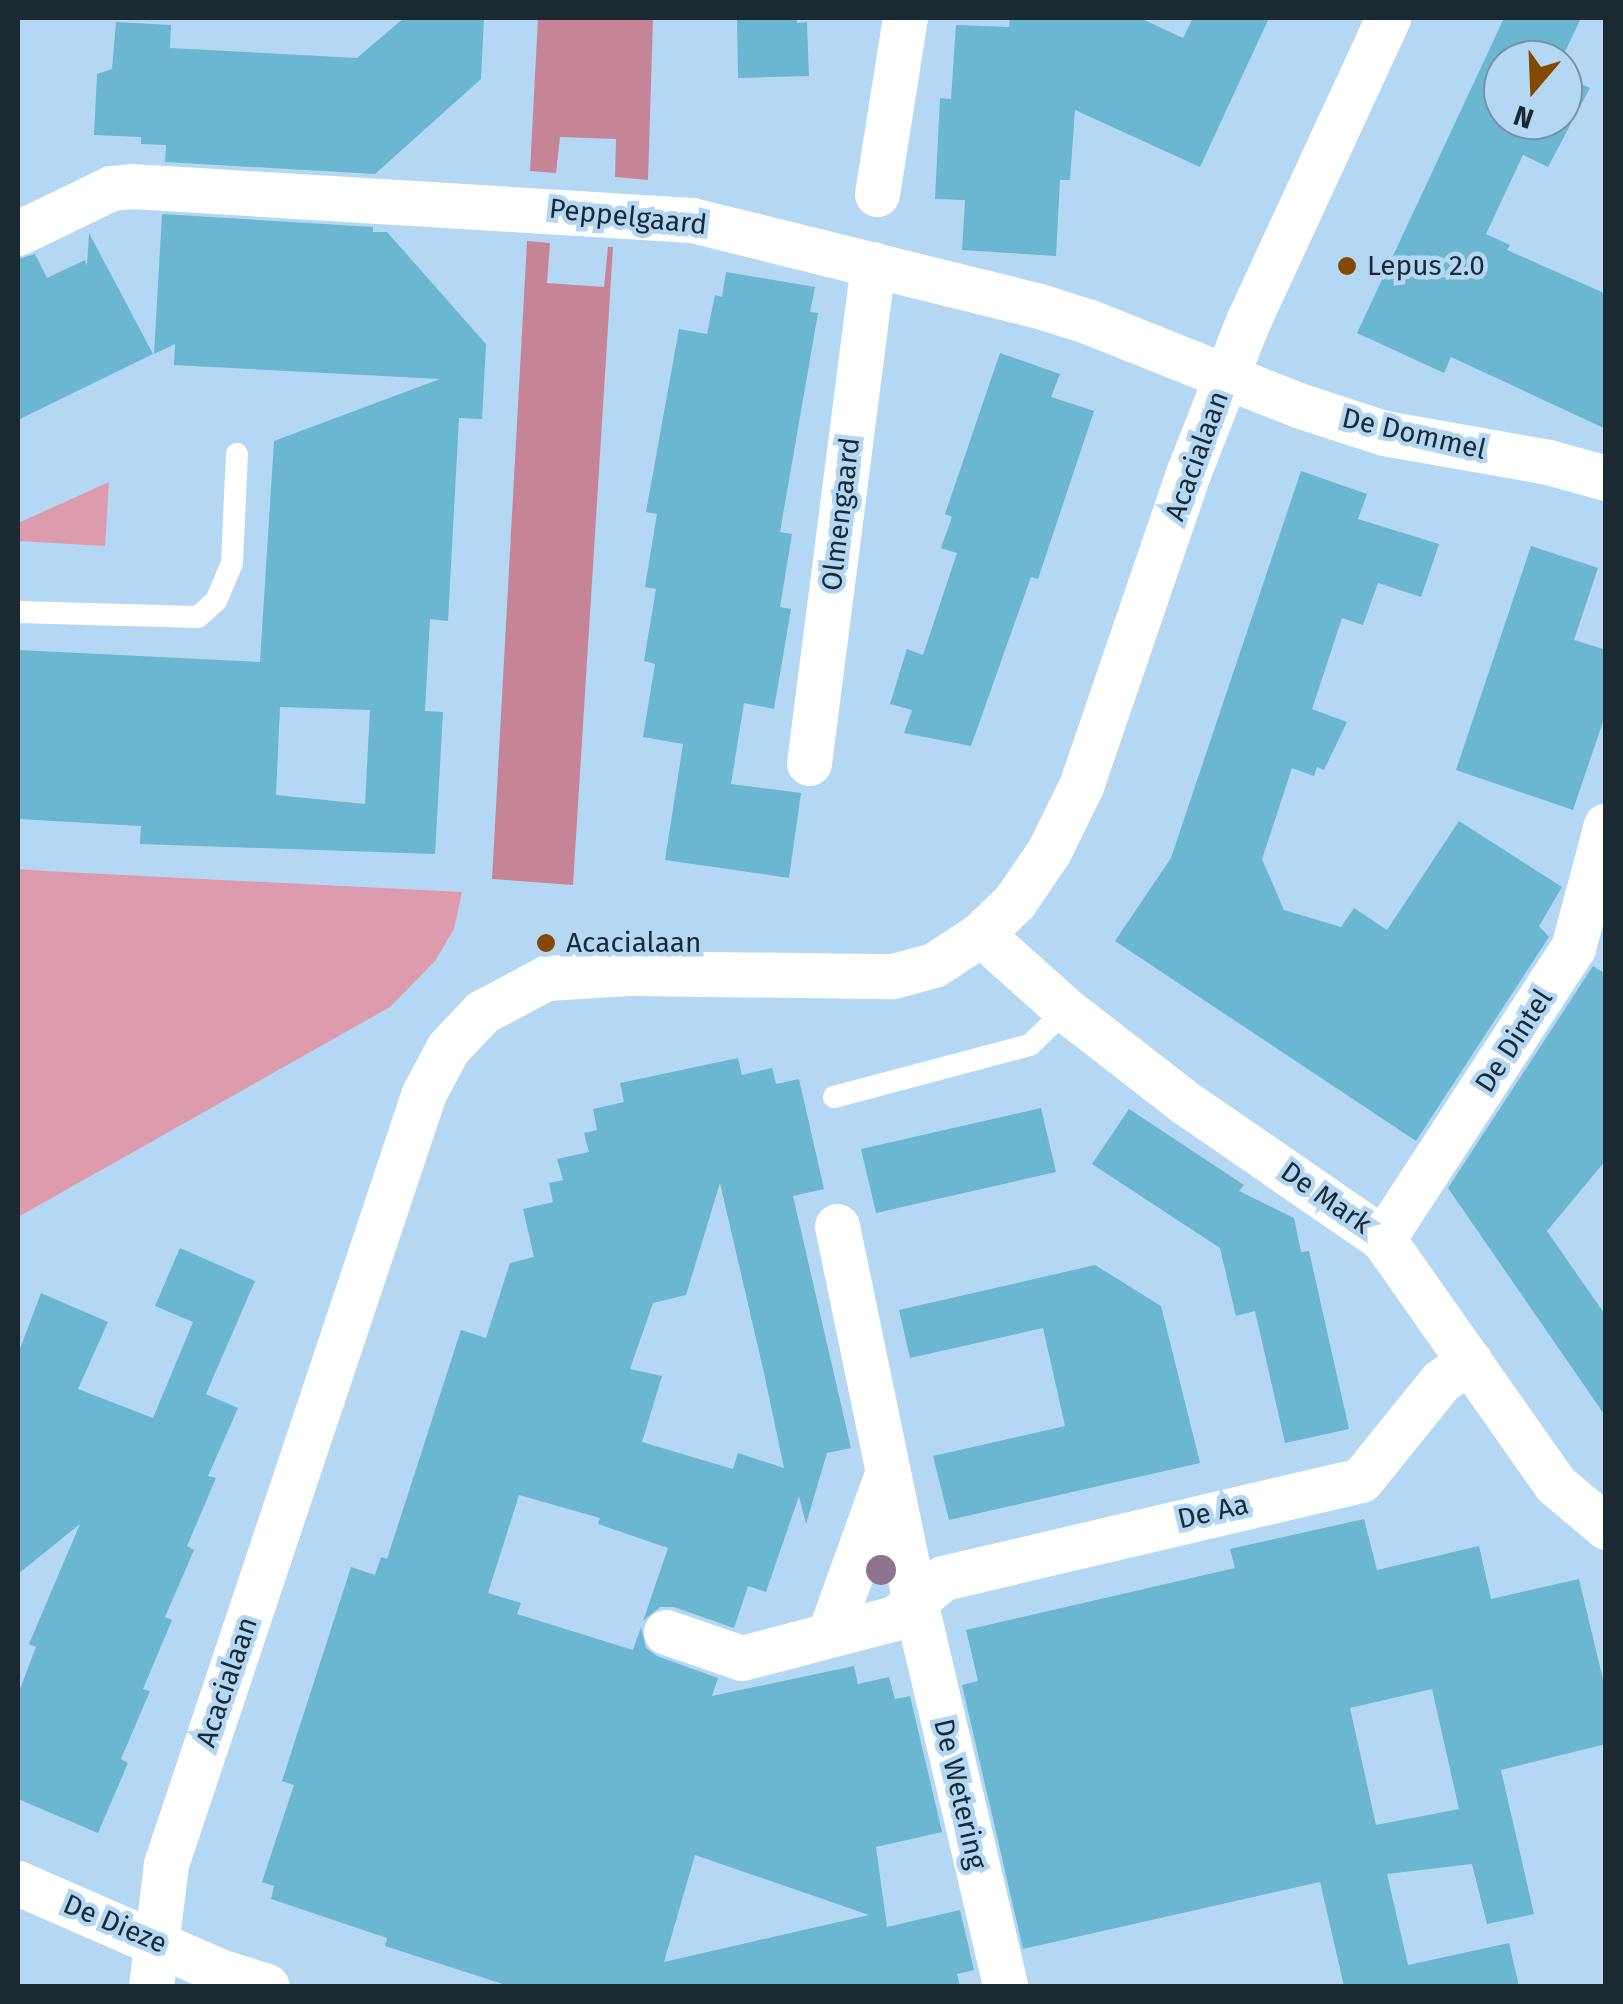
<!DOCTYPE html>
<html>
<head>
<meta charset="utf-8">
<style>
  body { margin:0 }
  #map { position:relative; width:1623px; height:2004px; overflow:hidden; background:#b4d8f4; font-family:"Fira Sans",sans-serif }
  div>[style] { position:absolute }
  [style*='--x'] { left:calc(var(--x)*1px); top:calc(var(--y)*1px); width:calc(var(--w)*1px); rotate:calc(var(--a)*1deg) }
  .green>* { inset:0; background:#dd9cad }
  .forest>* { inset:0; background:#c68596 }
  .building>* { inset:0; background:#6bb6d0 }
  .lane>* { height:22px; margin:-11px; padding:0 11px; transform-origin:11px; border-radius:11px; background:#fff }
  .street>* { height:45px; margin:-22.5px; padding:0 22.5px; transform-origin:22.5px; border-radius:22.5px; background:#fff }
  .trees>* { width:30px; height:30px; margin:-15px; border-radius:50%; background:#8e738f }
  .dots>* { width:28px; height:28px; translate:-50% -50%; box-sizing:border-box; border:5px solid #b4d8f4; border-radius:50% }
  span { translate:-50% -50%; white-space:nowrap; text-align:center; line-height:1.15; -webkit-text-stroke:9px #b4d8f4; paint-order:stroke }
  .street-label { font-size:28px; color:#1b2933 }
  .poi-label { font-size:28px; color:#1b2933 }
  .left { translate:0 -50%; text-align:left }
  .frame { position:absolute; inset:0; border:20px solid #1b2933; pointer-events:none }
  .north { position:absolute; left:1483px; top:40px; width:100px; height:100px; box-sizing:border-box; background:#b4d8f4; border:2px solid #7792a7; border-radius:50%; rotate:199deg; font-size:28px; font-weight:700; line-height:40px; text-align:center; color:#1b2933 }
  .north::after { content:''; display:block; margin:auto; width:35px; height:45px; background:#834900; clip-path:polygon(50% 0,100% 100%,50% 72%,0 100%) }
</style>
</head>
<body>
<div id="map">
  <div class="green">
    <div style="clip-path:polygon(109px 482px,105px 546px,18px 541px,18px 523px)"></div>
    <div style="clip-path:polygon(18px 869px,45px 871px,462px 892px,454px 929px,435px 961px,390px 1007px,18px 1217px)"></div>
  </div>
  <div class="forest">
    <div style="clip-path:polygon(538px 18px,653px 18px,648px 180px,615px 177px,616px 139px,560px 137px,556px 173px,530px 171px)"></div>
    <div style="clip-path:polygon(527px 241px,550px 243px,547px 283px,604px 287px,608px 247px,613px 247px,573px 885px,492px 879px)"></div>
  </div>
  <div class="building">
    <div style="clip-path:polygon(404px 18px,484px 18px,481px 79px,375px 174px,165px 162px,166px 145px,141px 144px,141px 137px,94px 135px,97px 74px,112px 69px,116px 22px,171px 25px,170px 48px,357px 58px)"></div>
    <div style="clip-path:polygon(737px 18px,797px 18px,797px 23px,807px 22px,809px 76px,738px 78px)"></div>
    <div style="clip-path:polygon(1010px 18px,1140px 18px,1183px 38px,1193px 18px,1269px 18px,1200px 167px,1075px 110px,1070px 180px,1060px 180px,1056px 256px,962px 250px,965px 200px,935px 199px,940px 98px,951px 99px,956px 25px,1009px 27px)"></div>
    <div style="clip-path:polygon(1504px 18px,1581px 18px,1561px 60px,1503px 60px,1503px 120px,1563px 120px,1563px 63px,1572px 67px,1567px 77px,1590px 88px,1548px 167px,1523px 155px,1486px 234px,1510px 245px,1507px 250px,1606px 294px,1606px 429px,1451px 357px,1444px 373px,1357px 333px)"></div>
    <div style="clip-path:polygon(evenodd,162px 214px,373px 227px,373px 232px,387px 232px,486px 344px,482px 419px,459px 418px,448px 621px,430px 619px,425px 711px,443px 712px,435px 854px,140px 844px,141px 826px,18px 819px,18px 650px,260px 662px,274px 441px,440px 379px,174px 365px,175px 344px,154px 354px,162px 214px,280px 707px,370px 710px,365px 804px,276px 795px,280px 707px)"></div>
    <div style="clip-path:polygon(89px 233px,153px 354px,18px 420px,18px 259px,35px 254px,47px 278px,85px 260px,87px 266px)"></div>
    <div style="clip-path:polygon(726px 272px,815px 287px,810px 312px,818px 313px,780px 532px,792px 534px,780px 607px,791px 609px,774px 709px,744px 703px,731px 784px,801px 793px,789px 878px,665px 860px,683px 744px,643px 737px,655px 664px,644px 661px,656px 589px,645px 587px,657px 514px,646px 512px,679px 329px,707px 334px,715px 295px,722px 297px)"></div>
    <div style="clip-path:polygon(1000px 353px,1060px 374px,1051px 397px,1094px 411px,1038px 579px,1031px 577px,971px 746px,904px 733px,912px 710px,890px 704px,907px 649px,923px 655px,957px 553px,941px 548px,952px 517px,945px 514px)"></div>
    <div style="clip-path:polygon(1301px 471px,1367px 494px,1358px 519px,1439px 544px,1421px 597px,1378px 583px,1363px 625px,1342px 618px,1312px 709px,1347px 722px,1324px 770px,1317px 767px,1314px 776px,1292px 768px,1262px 859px,1284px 910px,1341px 927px,1354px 908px,1387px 930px,1459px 821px,1562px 887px,1539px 926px,1549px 937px,1416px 1141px,1115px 941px,1171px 858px)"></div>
    <div style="clip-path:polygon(1531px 546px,1598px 568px,1574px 640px,1606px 650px,1606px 713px,1573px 810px,1456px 770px)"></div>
    <div style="clip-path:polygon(1593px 966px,1606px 974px,1606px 1160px,1547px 1231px,1606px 1316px,1606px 1417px,1448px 1188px)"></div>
    <div style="clip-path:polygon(evenodd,738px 1058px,742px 1075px,772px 1068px,776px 1084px,799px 1079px,824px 1189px,793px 1196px,851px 1448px,827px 1453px,806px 1524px,799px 1496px,766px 1592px,748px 1586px,734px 1628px,674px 1607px,660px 1607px,643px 1621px,668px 1548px,598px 1524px,600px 1518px,519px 1495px,488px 1593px,521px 1603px,517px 1614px,633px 1650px,641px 1627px,646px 1648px,657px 1656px,718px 1678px,712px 1696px,854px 1666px,858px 1684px,889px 1677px,895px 1699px,910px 1696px,942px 1832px,876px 1847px,887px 1927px,960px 1910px,974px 1970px,957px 1974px,960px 1986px,509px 1986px,385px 1946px,387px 1938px,271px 1899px,274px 1886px,262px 1882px,294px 1785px,282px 1781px,351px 1567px,375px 1575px,381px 1557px,387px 1559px,461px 1330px,486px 1338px,510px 1263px,534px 1257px,523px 1209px,553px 1202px,549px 1183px,563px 1180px,557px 1159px,589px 1152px,584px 1133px,597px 1130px,593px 1109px,624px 1102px,620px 1083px,738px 1058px,720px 1183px,764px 1373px,784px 1468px,738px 1453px,733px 1469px,642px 1442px,662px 1376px,630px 1369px,653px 1303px,686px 1295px,720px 1183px,738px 1058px,695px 1855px,869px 1915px,664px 1962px,695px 1855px)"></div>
    <div style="clip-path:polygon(1041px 1108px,1056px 1172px,876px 1213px,861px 1149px)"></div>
    <div style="clip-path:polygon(1129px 1109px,1244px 1185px,1239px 1191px,1294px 1218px,1301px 1252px,1309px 1251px,1349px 1429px,1285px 1443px,1255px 1311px,1236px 1316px,1220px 1248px,1092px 1164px)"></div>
    <div style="clip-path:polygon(180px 1248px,255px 1281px,206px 1394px,238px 1408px,208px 1476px,216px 1478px,187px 1546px,194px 1550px,165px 1617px,172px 1620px,143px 1689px,150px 1691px,121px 1759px,128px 1763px,98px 1833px,18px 1799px,18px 1694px,36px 1647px,29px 1644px,80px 1524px,18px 1574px,18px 1354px,41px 1293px,108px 1322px,78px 1389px,153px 1418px,193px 1322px,155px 1306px)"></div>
    <div style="clip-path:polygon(1095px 1265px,1161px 1306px,1200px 1463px,949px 1520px,933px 1456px,1065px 1426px,1043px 1328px,910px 1358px,899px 1310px)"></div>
    <div style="clip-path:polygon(evenodd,1364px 1519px,1377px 1570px,1479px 1546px,1491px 1599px,1579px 1579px,1606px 1692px,1606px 1744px,1501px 1770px,1534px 1914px,1487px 1924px,1472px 1864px,1387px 1874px,1408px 1965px,1509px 1943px,1519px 1986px,1344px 1986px,1320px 1882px,1023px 1949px,962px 1685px,978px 1681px,966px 1630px,1235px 1568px,1230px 1549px,1364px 1519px,1432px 1689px,1459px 1809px,1376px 1825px,1350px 1708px,1432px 1689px)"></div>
  </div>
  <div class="lane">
    <div style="--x:18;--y:612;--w:180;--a:1.6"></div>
    <div style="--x:198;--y:617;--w:24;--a:-42"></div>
    <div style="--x:216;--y:601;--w:41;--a:-67.2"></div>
    <div style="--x:232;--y:563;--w:109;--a:-87.4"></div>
    <div style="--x:834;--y:1097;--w:203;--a:-14.9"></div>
    <div style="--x:1030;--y:1045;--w:50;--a:-44.2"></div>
  </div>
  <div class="street">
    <div style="--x:877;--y:194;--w:178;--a:-81"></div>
    <div style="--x:18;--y:233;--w:103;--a:-25.8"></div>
    <div style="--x:111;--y:188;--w:21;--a:-5"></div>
    <div style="--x:132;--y:186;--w:561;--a:3.47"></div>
    <div style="--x:692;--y:220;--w:354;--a:13.9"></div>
    <div style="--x:1036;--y:305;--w:53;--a:17.4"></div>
    <div style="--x:1087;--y:321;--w:227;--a:21.7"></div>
    <div style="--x:1298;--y:405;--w:90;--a:18"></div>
    <div style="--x:1384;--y:433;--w:167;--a:10"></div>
    <div style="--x:1548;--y:462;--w:60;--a:15.4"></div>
    <div style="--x:809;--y:763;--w:503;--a:-82.69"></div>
    <div style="--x:981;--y:934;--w:114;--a:41.8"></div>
    <div style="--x:1066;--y:1010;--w:152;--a:37.8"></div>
    <div style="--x:1186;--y:1103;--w:239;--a:34.6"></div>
    <div style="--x:1383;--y:1239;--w:299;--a:54.9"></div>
    <div style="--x:1555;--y:1484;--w:67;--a:40.1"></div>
    <div style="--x:837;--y:1226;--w:383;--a:78.3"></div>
    <div style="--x:915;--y:1601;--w:395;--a:76.8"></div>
    <div style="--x:1383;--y:1239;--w:348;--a:-56.9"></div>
    <div style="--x:1573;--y:948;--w:127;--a:-75"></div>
    <div style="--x:666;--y:1632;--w:80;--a:18.9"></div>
    <div style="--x:742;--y:1658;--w:158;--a:-14.7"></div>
    <div style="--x:895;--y:1618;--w:62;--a:-39.8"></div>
    <div style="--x:943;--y:1578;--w:429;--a:-13.2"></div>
    <div style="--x:1361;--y:1480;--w:127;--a:-51.1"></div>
    <div style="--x:1441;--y:1381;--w:35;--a:-35"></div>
    <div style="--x:829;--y:1635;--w:171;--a:-70.2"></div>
    <div style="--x:18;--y:1883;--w:219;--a:23.6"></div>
    <div style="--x:219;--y:1971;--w:50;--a:17.4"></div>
    <div style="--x:151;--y:1986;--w:123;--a:-83"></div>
    <div style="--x:166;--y:1864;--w:813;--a:-71.5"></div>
    <div style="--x:424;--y:1093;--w:51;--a:-61.9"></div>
    <div style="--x:448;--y:1048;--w:50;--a:-46.6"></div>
    <div style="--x:482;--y:1012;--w:72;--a:-28"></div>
    <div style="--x:546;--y:978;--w:83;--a:-3.4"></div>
    <div style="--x:629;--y:973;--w:264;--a:0.7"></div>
    <div style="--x:893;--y:976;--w:42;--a:-15"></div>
    <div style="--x:934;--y:965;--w:56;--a:-33.4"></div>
    <div style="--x:981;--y:934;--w:47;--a:-44.1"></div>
    <div style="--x:1015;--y:901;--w:60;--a:-55.8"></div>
    <div style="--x:1049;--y:851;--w:72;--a:-63.8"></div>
    <div style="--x:1081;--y:786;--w:333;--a:-71.1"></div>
    <div style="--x:1189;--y:471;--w:163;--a:-68.5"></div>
    <div style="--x:1249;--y:319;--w:332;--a:-65.2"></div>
  </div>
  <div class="trees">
    <div style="left:881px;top:1570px"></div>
  </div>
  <div class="dots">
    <div style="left:1347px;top:266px;background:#834900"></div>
    <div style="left:546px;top:943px;background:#834900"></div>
  </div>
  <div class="street-label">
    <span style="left:628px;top:217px;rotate:6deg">Peppelgaard</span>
    <span style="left:1414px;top:434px;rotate:13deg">De Dommel</span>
    <span style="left:1197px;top:456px;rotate:-70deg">Acacialaan</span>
    <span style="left:841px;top:514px;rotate:-83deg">Olmengaard</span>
    <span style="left:1514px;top:1041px;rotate:-57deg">De Dintel</span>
    <span style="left:1326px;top:1198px;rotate:35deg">De Mark</span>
    <span style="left:1213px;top:1512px;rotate:-13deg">De Aa</span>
    <span style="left:227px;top:1682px;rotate:-71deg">Acacialaan</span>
    <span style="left:960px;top:1794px;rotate:77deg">De Wetering</span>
    <span style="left:115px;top:1924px;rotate:23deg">De Dieze</span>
  </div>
  <div class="poi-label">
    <span class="left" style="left:1367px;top:266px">Lepus 2.0</span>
    <span class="left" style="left:566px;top:943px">Acacialaan</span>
  </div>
  <div class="frame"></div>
  <div class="north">N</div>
</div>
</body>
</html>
